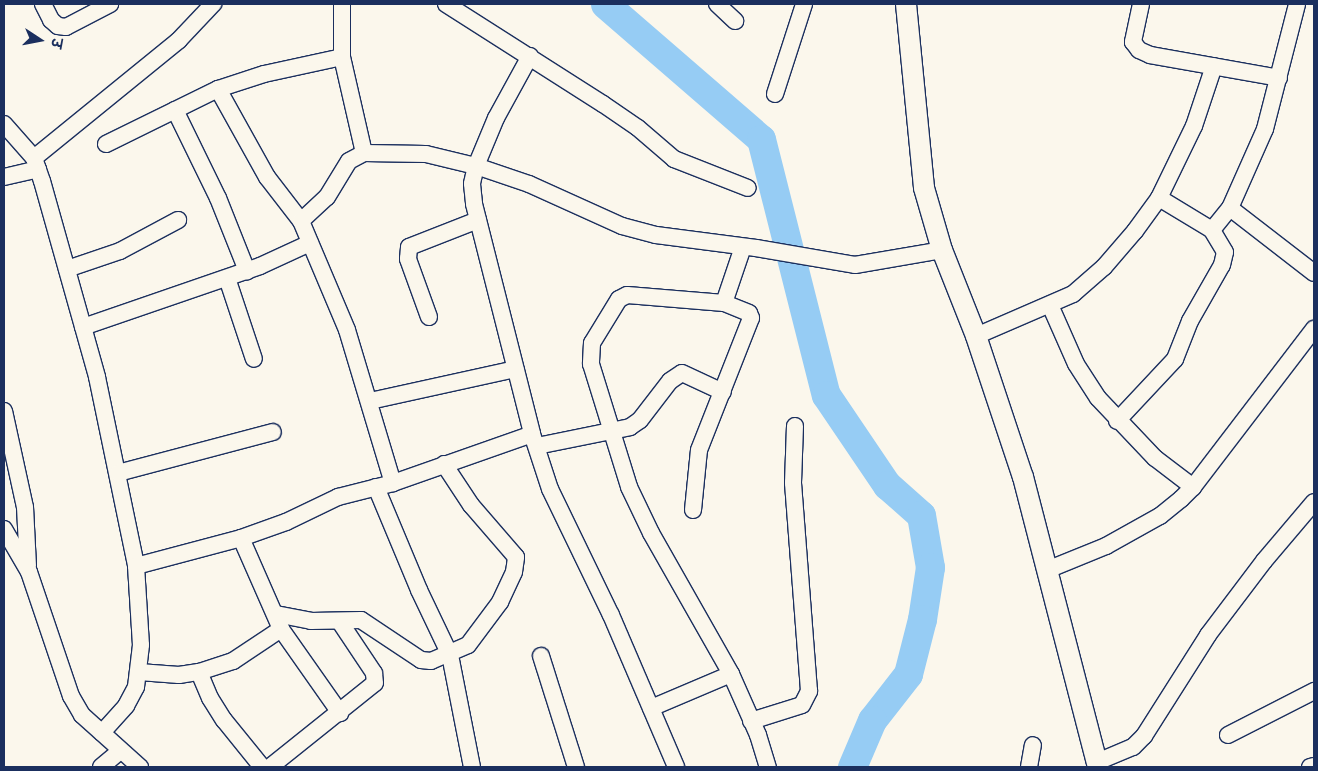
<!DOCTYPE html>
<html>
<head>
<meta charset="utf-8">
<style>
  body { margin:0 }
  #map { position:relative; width:1318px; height:771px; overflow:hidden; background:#fbf7ec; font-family:"Indie Flower","Playpen Sans Deva",sans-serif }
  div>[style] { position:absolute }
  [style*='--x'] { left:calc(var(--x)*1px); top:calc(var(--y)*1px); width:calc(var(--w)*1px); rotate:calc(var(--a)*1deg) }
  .river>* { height:29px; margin:-14.5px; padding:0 14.5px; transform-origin:14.5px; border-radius:14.5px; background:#96ccf4 }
  .roads { filter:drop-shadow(1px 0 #1b2f5e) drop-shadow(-1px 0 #1b2f5e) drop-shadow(0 1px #1b2f5e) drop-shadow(0 -1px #1b2f5e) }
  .minor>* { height:16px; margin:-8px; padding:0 8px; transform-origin:8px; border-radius:8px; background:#fbf7ec }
  .tertiary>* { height:20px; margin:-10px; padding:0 10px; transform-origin:10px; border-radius:10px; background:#fbf7ec }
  span { translate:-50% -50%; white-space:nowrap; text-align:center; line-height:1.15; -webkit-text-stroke:4px #fbf7ec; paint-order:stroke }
  .frame { position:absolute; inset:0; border:5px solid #1b2f5e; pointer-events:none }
  .north { position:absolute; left:15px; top:15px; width:50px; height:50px; -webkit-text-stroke:4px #fbf7ec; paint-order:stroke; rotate:101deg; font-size:14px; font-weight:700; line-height:20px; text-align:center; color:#1b2f5e }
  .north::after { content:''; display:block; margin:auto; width:18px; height:22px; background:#1b2f5e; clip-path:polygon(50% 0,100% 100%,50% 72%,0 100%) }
</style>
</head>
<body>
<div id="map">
  <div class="river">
    <div style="--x:605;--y:4;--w:206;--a:40.9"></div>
    <div style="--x:761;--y:139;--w:264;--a:75.8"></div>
    <div style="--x:826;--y:395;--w:109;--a:55.9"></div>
    <div style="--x:887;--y:485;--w:45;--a:41.4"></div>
    <div style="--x:921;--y:515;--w:53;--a:80.2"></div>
    <div style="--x:930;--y:567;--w:53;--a:98.7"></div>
    <div style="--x:922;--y:619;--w:57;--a:104.3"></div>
    <div style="--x:908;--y:674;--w:58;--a:128"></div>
    <div style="--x:872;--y:720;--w:51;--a:113.1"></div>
  </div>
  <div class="roads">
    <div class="minor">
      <div style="--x:43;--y:4;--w:18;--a:63"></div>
      <div style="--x:51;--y:20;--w:9;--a:41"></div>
      <div style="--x:58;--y:26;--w:8;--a:7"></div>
      <div style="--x:66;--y:27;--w:50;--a:-27.6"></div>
      <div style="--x:342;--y:4;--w:53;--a:90"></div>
      <div style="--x:342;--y:57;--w:98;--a:77.1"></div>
      <div style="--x:446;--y:4;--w:186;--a:32.5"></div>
      <div style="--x:603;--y:104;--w:42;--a:34.4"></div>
      <div style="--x:638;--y:128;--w:48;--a:40.7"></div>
      <div style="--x:674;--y:159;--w:79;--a:21.4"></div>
      <div style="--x:717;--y:4;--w:25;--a:43"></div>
      <div style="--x:1141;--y:4;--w:39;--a:102"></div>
      <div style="--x:1133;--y:42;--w:10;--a:53"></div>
      <div style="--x:1139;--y:50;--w:12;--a:24"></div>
      <div style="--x:1150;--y:55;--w:131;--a:10.1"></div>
      <div style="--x:530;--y:56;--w:71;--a:118.7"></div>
      <div style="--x:496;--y:118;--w:52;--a:112.6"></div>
      <div style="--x:476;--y:166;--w:18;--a:103"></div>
      <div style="--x:472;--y:184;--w:20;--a:84"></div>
      <div style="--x:474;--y:204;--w:237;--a:75.8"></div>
      <div style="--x:532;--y:434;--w:58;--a:71.9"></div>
      <div style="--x:550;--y:489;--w:140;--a:64.2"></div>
      <div style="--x:611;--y:615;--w:165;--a:66.8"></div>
      <div style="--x:218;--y:89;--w:101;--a:60.9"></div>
      <div style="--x:267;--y:177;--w:56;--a:52.3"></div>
      <div style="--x:301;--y:221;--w:118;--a:67.1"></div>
      <div style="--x:347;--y:330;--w:160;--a:73.3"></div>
      <div style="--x:775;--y:94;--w:95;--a:-72.1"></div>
      <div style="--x:175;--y:110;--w:98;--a:64"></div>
      <div style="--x:218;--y:198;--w:79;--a:68.3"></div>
      <div style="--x:4;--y:124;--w:45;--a:48.6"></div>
      <div style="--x:34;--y:158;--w:24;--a:71"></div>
      <div style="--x:42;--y:181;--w:204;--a:74.3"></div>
      <div style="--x:97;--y:377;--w:193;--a:78.3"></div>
      <div style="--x:136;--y:566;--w:79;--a:86.4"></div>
      <div style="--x:141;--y:645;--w:42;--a:96.8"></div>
      <div style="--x:136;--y:687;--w:21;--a:118"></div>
      <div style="--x:126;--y:706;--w:36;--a:132"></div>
      <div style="--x:106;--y:144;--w:125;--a:-26.2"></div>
      <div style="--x:218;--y:89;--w:48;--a:-18.1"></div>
      <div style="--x:264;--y:74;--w:80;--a:-12.3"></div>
      <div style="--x:34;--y:158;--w:187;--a:-39.1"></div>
      <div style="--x:179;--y:40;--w:50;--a:-46.6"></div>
      <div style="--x:4;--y:177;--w:35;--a:-13"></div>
      <div style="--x:1230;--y:208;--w:106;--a:37.7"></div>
      <div style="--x:301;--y:221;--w:35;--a:-43"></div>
      <div style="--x:327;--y:197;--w:42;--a:-58.6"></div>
      <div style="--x:349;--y:161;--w:17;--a:-28"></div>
      <div style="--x:364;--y:153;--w:62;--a:0.9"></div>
      <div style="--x:426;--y:154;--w:51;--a:13.5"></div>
      <div style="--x:476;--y:166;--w:56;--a:18.8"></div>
      <div style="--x:529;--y:184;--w:102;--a:24.3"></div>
      <div style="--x:622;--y:226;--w:35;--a:15"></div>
      <div style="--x:656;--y:235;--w:101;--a:7.4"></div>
      <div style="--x:756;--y:248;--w:100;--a:9.7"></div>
      <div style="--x:855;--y:265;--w:88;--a:-9.8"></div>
      <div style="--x:1212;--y:230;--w:28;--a:-51"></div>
      <div style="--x:1230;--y:208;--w:86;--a:-66.1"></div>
      <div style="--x:1265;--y:129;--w:129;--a:-75.6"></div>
      <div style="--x:67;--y:269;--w:56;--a:-18.8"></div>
      <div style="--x:120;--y:251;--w:66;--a:-28.1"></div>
      <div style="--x:227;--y:278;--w:85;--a:71.6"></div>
      <div style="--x:724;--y:303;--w:59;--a:-71.3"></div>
      <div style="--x:1050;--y:305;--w:64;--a:66.2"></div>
      <div style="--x:1076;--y:364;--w:40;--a:57.1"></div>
      <div style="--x:1098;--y:398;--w:83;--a:46.5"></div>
      <div style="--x:1155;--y:458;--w:48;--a:37.3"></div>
      <div style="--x:429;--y:317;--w:62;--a:-109.9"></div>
      <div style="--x:408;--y:259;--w:12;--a:-85"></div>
      <div style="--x:409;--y:247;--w:74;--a:-21.4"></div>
      <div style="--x:83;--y:327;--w:187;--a:-19"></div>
      <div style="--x:260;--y:266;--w:55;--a:-24.7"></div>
      <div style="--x:976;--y:336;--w:106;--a:-23.4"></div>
      <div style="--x:1073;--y:294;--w:41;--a:-41.1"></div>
      <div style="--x:1104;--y:267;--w:48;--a:-49.3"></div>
      <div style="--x:1135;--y:231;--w:41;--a:-54"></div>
      <div style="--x:1159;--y:198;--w:80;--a:-64.1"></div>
      <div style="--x:1194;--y:126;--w:63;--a:-71.6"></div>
      <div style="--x:370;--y:401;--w:149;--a:-12.4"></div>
      <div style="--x:4;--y:411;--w:98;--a:77.7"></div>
      <div style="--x:25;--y:507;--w:59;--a:87.1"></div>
      <div style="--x:1117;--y:421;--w:85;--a:-46.9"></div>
      <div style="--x:1175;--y:359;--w:41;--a:-68.5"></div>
      <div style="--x:1190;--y:321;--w:64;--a:-60.3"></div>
      <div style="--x:1222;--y:265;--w:13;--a:-77"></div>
      <div style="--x:1225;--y:252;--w:26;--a:-121"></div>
      <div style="--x:1212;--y:230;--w:62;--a:-148.9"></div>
      <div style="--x:537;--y:446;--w:95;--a:-11.5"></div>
      <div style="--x:630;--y:427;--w:12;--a:-35"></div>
      <div style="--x:640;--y:420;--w:49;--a:-52.4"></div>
      <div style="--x:670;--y:381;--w:14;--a:-34"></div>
      <div style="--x:682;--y:373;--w:45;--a:24.9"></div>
      <div style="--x:118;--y:473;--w:160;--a:-14.8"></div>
      <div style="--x:376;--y:487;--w:112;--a:67.3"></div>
      <div style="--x:419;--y:590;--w:72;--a:64.5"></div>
      <div style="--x:450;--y:655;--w:114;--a:78.9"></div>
      <div style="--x:693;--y:510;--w:60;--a:-84.3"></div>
      <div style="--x:699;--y:450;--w:142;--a:-68.5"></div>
      <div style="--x:751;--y:318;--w:5;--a:-112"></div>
      <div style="--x:749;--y:313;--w:27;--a:-158"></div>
      <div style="--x:724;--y:303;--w:97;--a:-175.3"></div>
      <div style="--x:627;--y:295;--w:9;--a:153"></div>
      <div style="--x:619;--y:299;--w:52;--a:121.5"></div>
      <div style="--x:592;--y:343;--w:21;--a:93"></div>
      <div style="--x:591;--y:364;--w:129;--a:72.8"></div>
      <div style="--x:629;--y:487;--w:51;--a:64.4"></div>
      <div style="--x:651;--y:533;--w:162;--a:60.4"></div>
      <div style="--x:731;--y:674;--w:67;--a:66.1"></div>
      <div style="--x:758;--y:735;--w:34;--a:73"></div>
      <div style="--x:4;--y:529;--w:50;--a:59.8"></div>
      <div style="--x:29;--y:572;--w:131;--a:71.3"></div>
      <div style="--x:71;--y:696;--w:22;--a:60"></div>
      <div style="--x:82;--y:715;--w:78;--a:41.9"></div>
      <div style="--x:241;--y:538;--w:99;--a:66.3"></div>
      <div style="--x:281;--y:629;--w:103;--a:54.9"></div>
      <div style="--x:136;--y:566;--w:109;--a:-14.9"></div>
      <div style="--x:241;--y:538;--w:48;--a:-19.6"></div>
      <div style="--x:286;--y:522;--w:58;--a:-25.7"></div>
      <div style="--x:338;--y:497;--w:57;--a:-14.3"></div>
      <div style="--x:393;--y:483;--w:147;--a:-19.4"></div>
      <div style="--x:1047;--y:570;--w:64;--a:-22.1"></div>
      <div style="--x:1106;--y:546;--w:62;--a:-29.1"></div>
      <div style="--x:1160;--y:516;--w:27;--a:-39"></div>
      <div style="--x:1181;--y:499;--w:17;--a:-45"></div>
      <div style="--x:1193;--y:487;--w:199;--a:-52.6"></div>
      <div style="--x:276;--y:614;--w:36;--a:11"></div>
      <div style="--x:311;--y:621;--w:50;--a:-1.1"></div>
      <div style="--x:361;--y:620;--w:72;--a:33.7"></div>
      <div style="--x:421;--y:660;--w:10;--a:6"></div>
      <div style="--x:431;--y:661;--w:40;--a:-23.4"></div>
      <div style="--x:468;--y:645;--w:54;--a:-53.3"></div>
      <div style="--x:500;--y:602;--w:33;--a:-65"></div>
      <div style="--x:514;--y:572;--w:15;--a:-82"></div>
      <div style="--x:516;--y:557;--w:69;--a:-130.9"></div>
      <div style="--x:471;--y:505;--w:49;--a:-123.4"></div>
      <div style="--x:541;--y:656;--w:116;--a:72.5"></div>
      <div style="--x:139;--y:672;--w:40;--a:4.3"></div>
      <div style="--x:179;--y:675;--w:20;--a:-9"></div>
      <div style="--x:199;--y:672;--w:36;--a:-18"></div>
      <div style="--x:233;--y:661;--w:58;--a:-33.7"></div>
      <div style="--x:199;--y:672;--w:28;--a:67"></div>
      <div style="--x:210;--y:698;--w:26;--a:58"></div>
      <div style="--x:224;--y:720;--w:60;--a:51"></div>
      <div style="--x:651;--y:708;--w:87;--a:-23"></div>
      <div style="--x:751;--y:721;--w:53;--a:-17.4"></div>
      <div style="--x:802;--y:705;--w:16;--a:-63"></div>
      <div style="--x:809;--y:691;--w:209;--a:-94.4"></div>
      <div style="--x:793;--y:483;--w:57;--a:-88"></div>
      <div style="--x:1228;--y:735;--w:97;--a:-27.1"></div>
      <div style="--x:1097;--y:762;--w:39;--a:-23"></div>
      <div style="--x:1133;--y:747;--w:16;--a:-45"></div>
      <div style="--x:1144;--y:736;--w:120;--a:-57.6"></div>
      <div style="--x:1208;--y:635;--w:93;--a:-52.9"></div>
      <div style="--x:1264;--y:561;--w:77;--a:-49.7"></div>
      <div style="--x:101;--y:767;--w:25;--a:-40"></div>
      <div style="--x:270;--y:767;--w:134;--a:-38.7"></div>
      <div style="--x:375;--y:683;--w:10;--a:-96"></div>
      <div style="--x:374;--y:673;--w:61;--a:-123.7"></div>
      <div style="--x:1029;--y:767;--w:22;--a:-80"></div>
      <div style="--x:1310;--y:767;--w:4;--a:-14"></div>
    </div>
    <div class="tertiary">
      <div style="--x:906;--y:4;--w:185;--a:84.4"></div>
      <div style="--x:924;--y:188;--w:65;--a:73.8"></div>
      <div style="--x:942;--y:250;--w:92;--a:68.4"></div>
      <div style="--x:976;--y:336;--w:149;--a:71.6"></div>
      <div style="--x:1023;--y:477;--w:300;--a:75.5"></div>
    </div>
  </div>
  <div class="frame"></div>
  <div class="north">उ</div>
</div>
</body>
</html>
